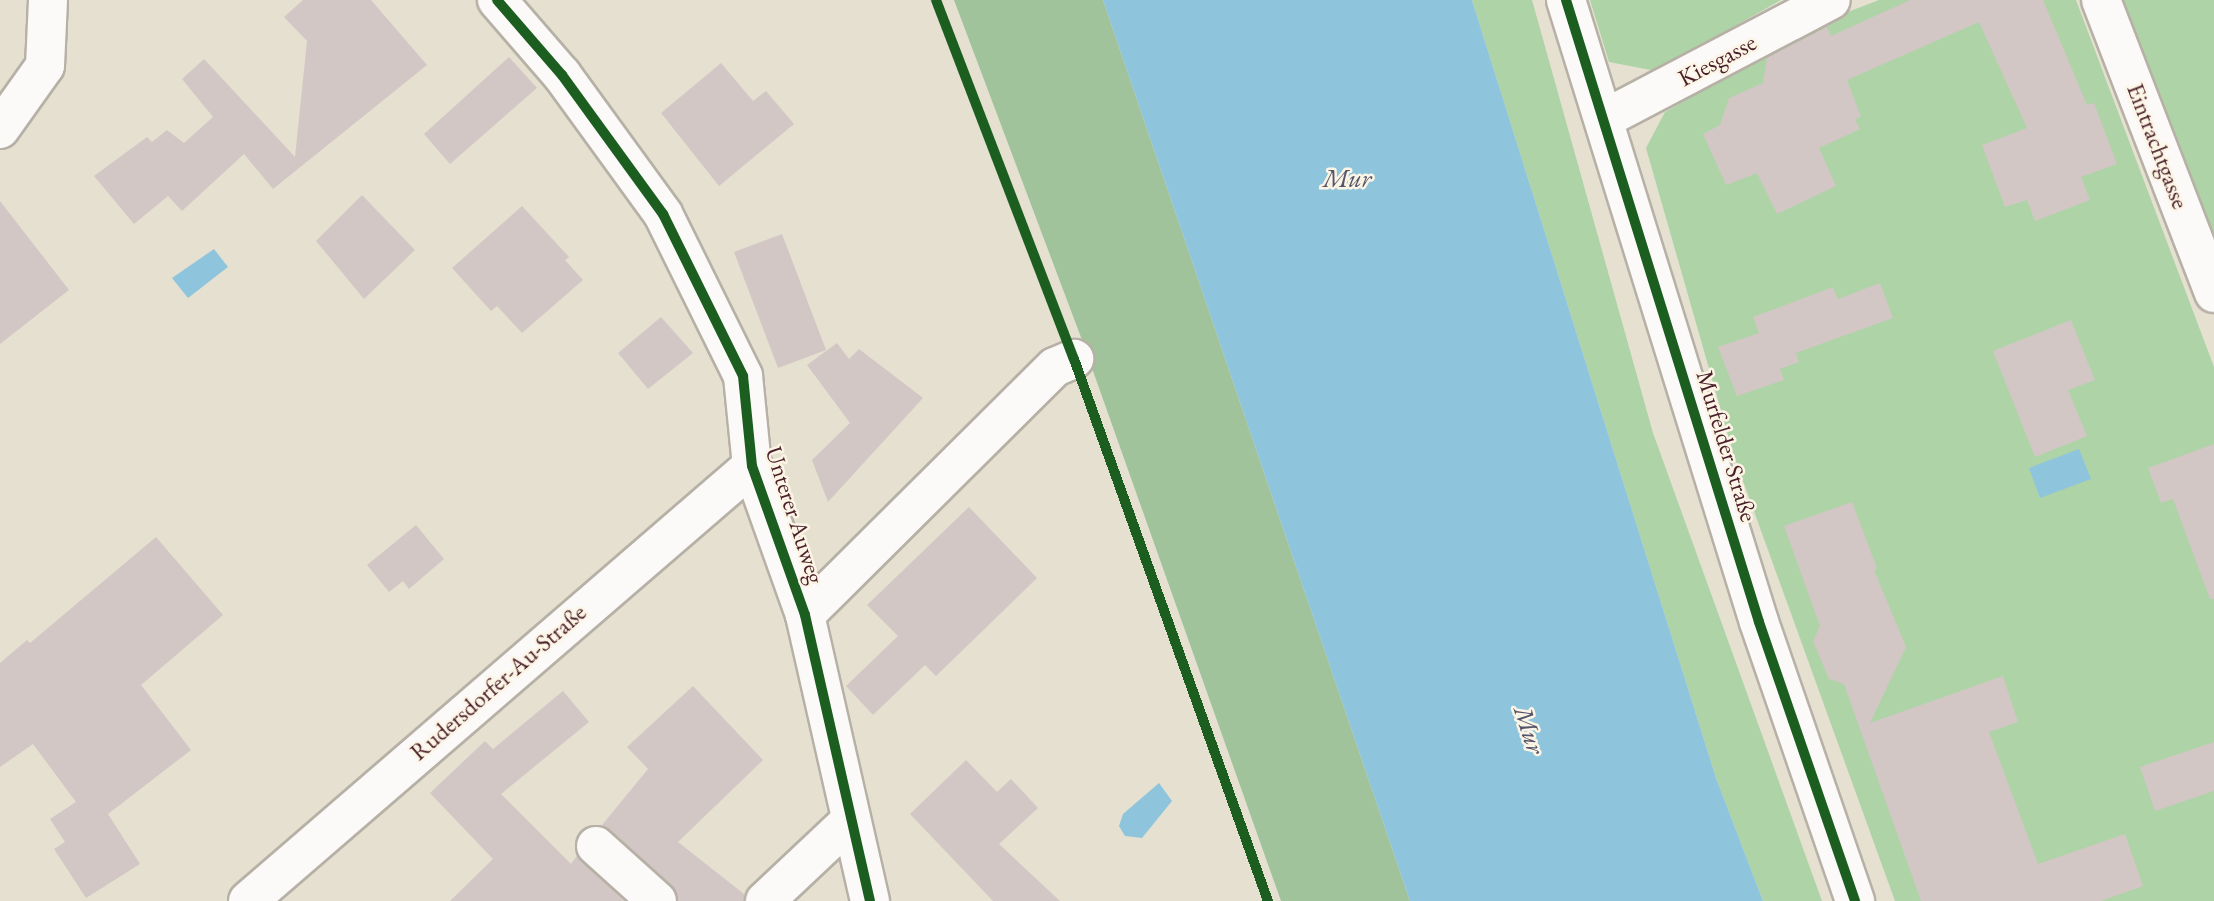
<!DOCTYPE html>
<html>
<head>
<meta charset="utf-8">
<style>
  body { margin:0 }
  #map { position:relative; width:2214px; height:901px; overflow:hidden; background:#e5e0d0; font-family:"EB Garamond",serif }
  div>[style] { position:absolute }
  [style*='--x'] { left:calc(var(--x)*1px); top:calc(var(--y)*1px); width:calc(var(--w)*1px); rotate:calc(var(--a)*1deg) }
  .green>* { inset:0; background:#aed3a6 }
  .forest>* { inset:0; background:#a0c39c }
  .water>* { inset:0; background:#8ec5dd }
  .building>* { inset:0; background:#d2c7c5 }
  .roads { filter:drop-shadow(2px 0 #b7b0a6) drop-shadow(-2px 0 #b7b0a6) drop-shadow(0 2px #b7b0a6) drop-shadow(0 -2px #b7b0a6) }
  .minor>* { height:38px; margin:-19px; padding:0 19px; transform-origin:19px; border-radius:19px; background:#fbfaf8 }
  .tertiary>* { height:38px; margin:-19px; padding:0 19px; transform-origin:19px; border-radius:19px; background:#fbfaf8 }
  .cycleway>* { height:10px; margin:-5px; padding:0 5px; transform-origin:5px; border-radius:5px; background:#1b5e20 }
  span { translate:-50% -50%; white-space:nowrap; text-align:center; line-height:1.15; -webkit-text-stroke:5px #fcf5e5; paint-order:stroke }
  .street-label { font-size:24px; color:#4a1f2b }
  .water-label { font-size:26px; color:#54556b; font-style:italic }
</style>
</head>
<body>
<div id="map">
  <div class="green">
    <div style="clip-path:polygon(1472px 0,1532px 0,1653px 433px,1822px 901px,1763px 901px,1716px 778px)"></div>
    <div style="clip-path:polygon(1590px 0,1781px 0,1656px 71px,1609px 62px)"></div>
    <div style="clip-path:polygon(1879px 0,2076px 0,2214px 367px,2214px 901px,1895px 901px,1734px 456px,1646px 148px,1665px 112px,1819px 23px)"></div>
    <div style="clip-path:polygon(2119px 0,2214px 0,2214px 250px)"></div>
  </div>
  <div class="forest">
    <div style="clip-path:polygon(954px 0,1103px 0,1410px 901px,1281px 901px,1082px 340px)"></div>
  </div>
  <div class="water">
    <div style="clip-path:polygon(1103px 0,1472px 0,1716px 778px,1763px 901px,1410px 901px)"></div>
    <div style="clip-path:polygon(214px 249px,228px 267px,188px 298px,172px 278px)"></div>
    <div style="clip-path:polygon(2079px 449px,2091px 479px,2040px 498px,2029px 468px)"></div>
    <div style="clip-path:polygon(1159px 783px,1172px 801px,1142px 838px,1125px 836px,1119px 826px,1123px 814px)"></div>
  </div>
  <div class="building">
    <div style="clip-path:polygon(303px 0,371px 0,427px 65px,273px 189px,244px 154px,182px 211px,168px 196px,134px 224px,94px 176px,147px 137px,152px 142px,167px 130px,184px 143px,213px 117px,182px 79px,204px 59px,295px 157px,307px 41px,284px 17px)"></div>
    <div style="clip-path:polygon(1910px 0,2043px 0,2087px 105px,2094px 103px,2117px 164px,2081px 177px,2090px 200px,2035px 221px,2027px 200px,2005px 207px,1982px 145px,2027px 128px,1979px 22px,1847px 80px,1861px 117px,1855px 119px,1860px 129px,1819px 148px,1836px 186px,1777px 214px,1757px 173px,1726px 185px,1703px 134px,1720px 125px,1729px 98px,1763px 83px,1767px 58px,1827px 27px,1831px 36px)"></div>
    <div style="clip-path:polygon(509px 57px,537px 88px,450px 164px,424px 134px)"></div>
    <div style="clip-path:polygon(721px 63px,753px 101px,766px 91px,794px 124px,719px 186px,661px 113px)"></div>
    <div style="clip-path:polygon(362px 195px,415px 250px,364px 299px,316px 241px)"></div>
    <div style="clip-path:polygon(0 201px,69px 290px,0 344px)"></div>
    <div style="clip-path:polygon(522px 206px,569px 257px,565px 260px,583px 280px,522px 333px,497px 306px,491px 311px,452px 268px)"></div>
    <div style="clip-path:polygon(782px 234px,826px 350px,778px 368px,734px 252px)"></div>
    <div style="clip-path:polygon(1880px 283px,1893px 318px,1796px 353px,1799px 362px,1780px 369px,1784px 380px,1737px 396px,1718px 347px,1759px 333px,1753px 317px,1833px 287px,1838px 299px)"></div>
    <div style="clip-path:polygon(661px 317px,693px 353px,648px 389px,618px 353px)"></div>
    <div style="clip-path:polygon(2071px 320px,2095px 380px,2068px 390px,2087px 436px,2035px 457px,1993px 351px)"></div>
    <div style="clip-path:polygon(837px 343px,849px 359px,859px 349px,923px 398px,828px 502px,812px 460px,850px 423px,807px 365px)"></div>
    <div style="clip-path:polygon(2214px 444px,2214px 599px,2210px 599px,2173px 499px,2161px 503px,2148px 468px)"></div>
    <div style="clip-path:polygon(1852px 502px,1877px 568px,1874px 570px,1906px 647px,1870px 723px,2003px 676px,2018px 722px,1989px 732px,2038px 864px,2125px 834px,2143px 886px,2101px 901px,1921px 901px,1844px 684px,1829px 679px,1813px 641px,1820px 626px,1784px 526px)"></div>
    <div style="clip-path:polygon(969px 507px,1037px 578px,936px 676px,925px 665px,873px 715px,846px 686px,898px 636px,867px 605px)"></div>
    <div style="clip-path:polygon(416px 525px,444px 559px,409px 589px,403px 581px,389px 592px,367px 565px)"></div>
    <div style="clip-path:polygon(156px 537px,223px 615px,141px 685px,191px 750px,108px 814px,140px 864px,86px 898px,54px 849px,65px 842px,50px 819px,76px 802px,33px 744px,0 767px,0 663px,27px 640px,30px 643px)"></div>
    <div style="clip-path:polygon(693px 686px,763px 760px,678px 842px,744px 894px,744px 901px,678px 901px,672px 885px,602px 825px,648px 769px,627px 747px)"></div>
    <div style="clip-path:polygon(563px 691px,589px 722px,501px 794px,571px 864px,577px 856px,624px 901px,450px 901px,493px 859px,430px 793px,485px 741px,493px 749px)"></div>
    <div style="clip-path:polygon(2214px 742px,2214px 791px,2155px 811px,2140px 767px)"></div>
    <div style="clip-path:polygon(966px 760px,997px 792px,1011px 779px,1038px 808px,999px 844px,1060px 901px,993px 901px,910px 814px)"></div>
  </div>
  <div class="roads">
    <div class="minor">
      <div style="--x:497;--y:0;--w:99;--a:49.1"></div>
      <div style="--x:562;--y:75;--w:172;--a:54"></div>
      <div style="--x:663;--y:214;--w:181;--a:63.7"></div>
      <div style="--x:743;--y:376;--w:90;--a:84.3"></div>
      <div style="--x:752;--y:466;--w:158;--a:70.4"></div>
      <div style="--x:805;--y:615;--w:293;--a:77.2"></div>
      <div style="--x:2101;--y:0;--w:314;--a:68.9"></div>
      <div style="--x:1604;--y:119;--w:256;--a:-27.7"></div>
      <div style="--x:0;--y:129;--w:77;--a:-54.5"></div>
      <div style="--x:45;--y:66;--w:66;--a:-87.4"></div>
      <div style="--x:805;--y:615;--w:352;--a:-44.8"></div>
      <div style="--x:1055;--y:367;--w:21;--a:-23"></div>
      <div style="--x:596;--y:846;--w:82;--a:42"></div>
      <div style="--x:248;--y:901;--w:666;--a:-40.8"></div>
      <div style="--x:765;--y:901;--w:117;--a:-43.3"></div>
    </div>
    <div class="tertiary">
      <div style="--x:1566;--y:0;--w:651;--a:72.76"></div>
      <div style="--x:1759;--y:622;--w:295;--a:71"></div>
    </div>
  </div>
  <div class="cycleway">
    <div style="--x:497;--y:0;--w:99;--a:49.1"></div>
    <div style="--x:562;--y:75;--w:172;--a:54"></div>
    <div style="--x:663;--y:214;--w:181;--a:63.7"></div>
    <div style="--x:743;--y:376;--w:90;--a:84.3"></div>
    <div style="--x:752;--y:466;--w:158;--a:70.4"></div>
    <div style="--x:805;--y:615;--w:293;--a:77.2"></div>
    <div style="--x:936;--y:0;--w:385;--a:69"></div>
    <div style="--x:1074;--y:359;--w:576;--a:70.31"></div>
    <div style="--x:1566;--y:0;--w:651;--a:72.76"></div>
    <div style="--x:1759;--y:622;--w:295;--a:71"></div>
  </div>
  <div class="street-label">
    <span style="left:1717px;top:60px;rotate:-28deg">Kiesgasse</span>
    <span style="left:2158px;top:146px;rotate:69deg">Eintrachtgasse</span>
    <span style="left:1727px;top:446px;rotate:73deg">Murfelder Straße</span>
    <span style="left:795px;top:515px;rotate:72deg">Unterer Auweg</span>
    <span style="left:498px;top:682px;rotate:-41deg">Rudersdorfer-Au-Straße</span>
  </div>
  <div class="water-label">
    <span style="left:1347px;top:179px">Mur</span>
    <span style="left:1529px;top:730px;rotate:72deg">Mur</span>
  </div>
</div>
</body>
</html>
